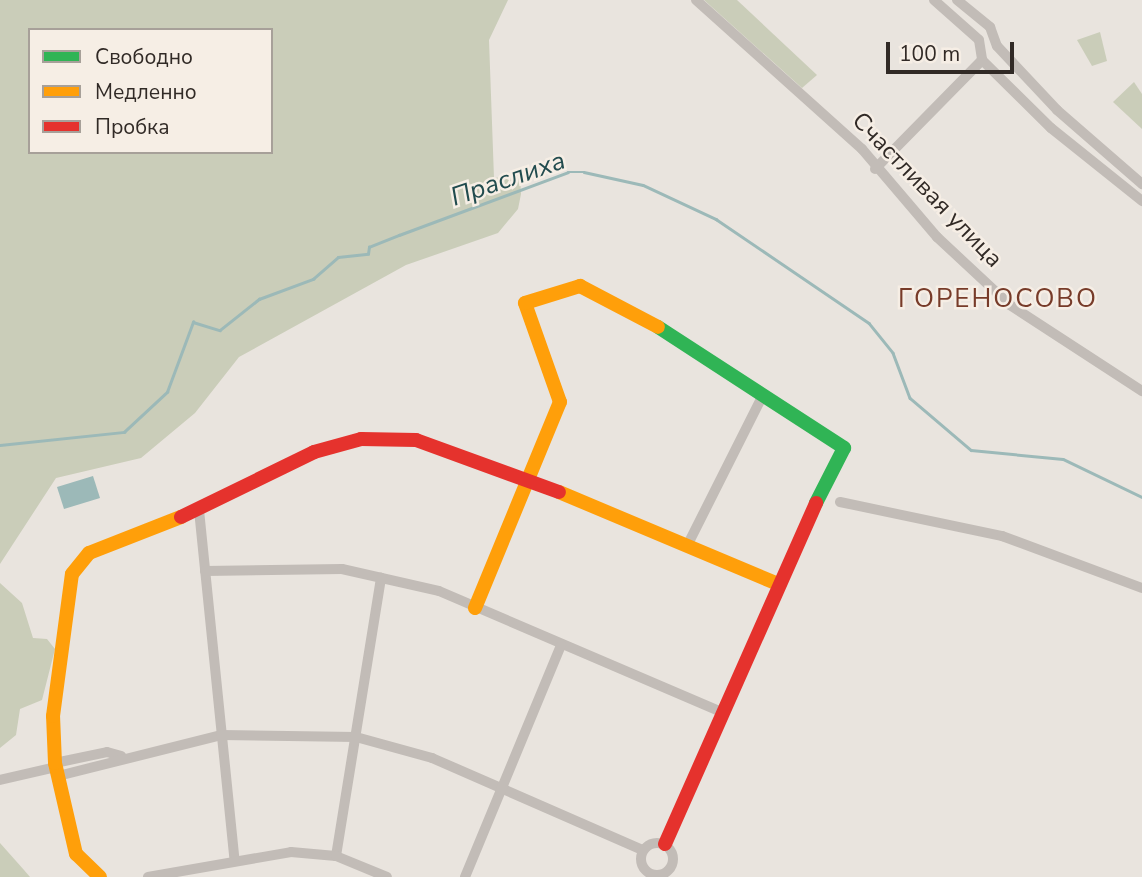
<!DOCTYPE html>
<html>
<head>
<meta charset="utf-8">
<style>
  body { margin:0 }
  #map { position:relative; width:1142px; height:877px; overflow:hidden; background:#e9e4de; font-family:"Nunito Sans",sans-serif }
  div>[style] { position:absolute }
  [style*='--x'] { left:calc(var(--x)*1px); top:calc(var(--y)*1px); width:calc(var(--w)*1px); rotate:calc(var(--a)*1deg) }
  .green>* { inset:0; background:#cacdb9 }
  .water>* { inset:0; background:#9cb9b8 }
  .stream>* { height:2.5px; margin:-1.25px; padding:0 1.25px; transform-origin:1.25px; border-radius:1.25px; background:#9cb9b8 }
  .street>* { height:10px; margin:-5px; padding:0 5px; transform-origin:5px; border-radius:5px; background:#c2bcb7 }
  .street>.ring { margin:-5px; padding:0; box-sizing:content-box; background:none; border:10px solid #c2bcb7; border-radius:50% }
  .fast>* { height:14px; margin:-7px; padding:0 7px; transform-origin:7px; border-radius:7px; background:#30b455 }
  .slow>* { height:14px; margin:-7px; padding:0 7px; transform-origin:7px; border-radius:7px; background:#ff9f0a }
  .jam>* { height:14px; margin:-7px; padding:0 7px; transform-origin:7px; border-radius:7px; background:#e5322d }
  span { translate:-50% -50%; white-space:nowrap; text-align:center; line-height:1.15; -webkit-text-stroke:5px #f6eee5; paint-order:stroke }
  .street-label { font-size:24px; color:#312a26 }
  .water-label { font-size:26px; color:#214b4e; font-style:italic }
  .neighbourhood-label { font-size:26px; color:#773b29; letter-spacing:2px }
  .legend { position:absolute; left:28px; top:28px; width:245px; height:126px; box-sizing:border-box; background:#f6eee5; border:2px solid #a7a099; margin:0; padding:9px 12px; list-style:none; font-size:21px; color:#312a26 }
  .legend li { display:flex; align-items:center; gap:14px; height:35px }
  .legend b { width:35px; border:2px solid #a7a099 }
  .scale { position:absolute; left:886px; top:42px; width:128px; height:32px; box-sizing:border-box; border:4px solid #312a26; border-top:0; padding-left:9px; font-size:21px; line-height:24px; white-space:nowrap; color:#312a26; -webkit-text-stroke:5px #f6eee5; paint-order:stroke }
</style>
</head>
<body>
<div id="map">
  <div class="green">
    <div style="clip-path:polygon(evenodd,0 0,508px 0,489px 40px,494px 178px,520px 175px,521px 194px,518px 209px,498px 233px,406px 265px,239px 357px,195px 413px,141px 458px,56px 478px,0 564px,0 0,30px 30px,271px 30px,271px 152px,30px 152px,30px 30px)"></div>
    <div style="clip-path:polygon(704px 0,737px 0,817px 75px,802px 88px)"></div>
    <div style="clip-path:polygon(1100px 32px,1107px 61px,1092px 66px,1077px 40px)"></div>
    <div style="clip-path:polygon(1134px 82px,1142px 94px,1142px 129px,1113px 102px)"></div>
    <div style="clip-path:polygon(0 583px,22px 603px,33px 638px,47px 639px,55px 649px,42px 700px,20px 709px,16px 735px,0 748px)"></div>
    <div style="clip-path:polygon(0 843px,24px 870px,30px 877px,0 877px)"></div>
  </div>
  <div class="water">
    <div style="clip-path:polygon(93px 476px,100px 498px,64px 509px,57px 487px)"></div>
  </div>
  <div class="stream">
    <div style="--x:0;--y:445;--w:125;--a:-6"></div>
    <div style="--x:124;--y:432;--w:59;--a:-42.9"></div>
    <div style="--x:167;--y:392;--w:75;--a:-69.6"></div>
    <div style="--x:193;--y:322;--w:28;--a:17"></div>
    <div style="--x:220;--y:330;--w:50;--a:-38.5"></div>
    <div style="--x:259;--y:299;--w:58;--a:-20.3"></div>
    <div style="--x:313;--y:279;--w:33;--a:-41"></div>
    <div style="--x:338;--y:257;--w:30;--a:-6"></div>
    <div style="--x:368;--y:254;--w:7;--a:-82"></div>
    <div style="--x:369;--y:247;--w:32;--a:-22"></div>
    <div style="--x:399;--y:235;--w:180;--a:-20.4"></div>
    <div style="--x:568;--y:172;--w:16;--a:0"></div>
    <div style="--x:584;--y:172;--w:60;--a:12.4"></div>
    <div style="--x:643;--y:185;--w:81;--a:25"></div>
    <div style="--x:716;--y:219;--w:185;--a:34.2"></div>
    <div style="--x:869;--y:323;--w:38;--a:51"></div>
    <div style="--x:893;--y:353;--w:48;--a:69.3"></div>
    <div style="--x:910;--y:398;--w:80;--a:40.4"></div>
    <div style="--x:971;--y:450;--w:92;--a:5.6"></div>
    <div style="--x:1063;--y:459;--w:88;--a:25.7"></div>
  </div>
  <div class="street">
    <div style="--x:696;--y:0;--w:223;--a:41.9"></div>
    <div style="--x:862;--y:149;--w:116;--a:49.6"></div>
    <div style="--x:937;--y:237;--w:100;--a:43"></div>
    <div style="--x:1010;--y:305;--w:158;--a:33.1"></div>
    <div style="--x:934;--y:0;--w:60;--a:41.6"></div>
    <div style="--x:979;--y:40;--w:20;--a:81"></div>
    <div style="--x:982;--y:60;--w:97;--a:44.6"></div>
    <div style="--x:1051;--y:128;--w:117;--a:38.7"></div>
    <div style="--x:957;--y:0;--w:43;--a:39.3"></div>
    <div style="--x:990;--y:27;--w:20;--a:70"></div>
    <div style="--x:997;--y:46;--w:88;--a:46.8"></div>
    <div style="--x:1057;--y:110;--w:113;--a:41"></div>
    <div style="--x:875;--y:169;--w:153;--a:-45.5"></div>
    <div style="--x:840;--y:502;--w:166;--a:11.9"></div>
    <div style="--x:1002;--y:536;--w:149;--a:20.4"></div>
    <div style="--x:199;--y:510;--w:349;--a:84.2"></div>
    <div style="--x:687;--y:546;--w:169;--a:-63.3"></div>
    <div style="--x:205;--y:571;--w:137;--a:-0.8"></div>
    <div style="--x:342;--y:569;--w:99;--a:12.8"></div>
    <div style="--x:439;--y:591;--w:307;--a:23.2"></div>
    <div style="--x:55;--y:763;--w:53;--a:-11.9"></div>
    <div style="--x:107;--y:752;--w:15;--a:16"></div>
    <div style="--x:58;--y:776;--w:168;--a:-14.1"></div>
    <div style="--x:221;--y:735;--w:135;--a:0.8"></div>
    <div style="--x:356;--y:737;--w:79;--a:15.4"></div>
    <div style="--x:432;--y:758;--w:230;--a:23.6"></div>
    <div style="--x:0;--y:780;--w:57;--a:-13.1"></div>
    <div class="ring" style="left:641px;top:843px;width:22px;height:22px"></div>
    <div style="--x:336;--y:856;--w:282;--a:-80.8"></div>
    <div style="--x:148;--y:877;--w:145;--a:-9.9"></div>
    <div style="--x:291;--y:852;--w:45;--a:5.1"></div>
    <div style="--x:336;--y:856;--w:55;--a:22.4"></div>
    <div style="--x:465;--y:877;--w:251;--a:-67.5"></div>
  </div>
  <div class="fast">
    <div style="--x:658;--y:327;--w:222;--a:33"></div>
    <div style="--x:844;--y:448;--w:62;--a:117"></div>
  </div>
  <div class="slow">
    <div style="--x:559;--y:492;--w:235;--a:22.8"></div>
    <div style="--x:475;--y:608;--w:223;--a:-67.6"></div>
    <div style="--x:560;--y:402;--w:105;--a:-109.5"></div>
    <div style="--x:525;--y:303;--w:58;--a:-17.2"></div>
    <div style="--x:580;--y:286;--w:88;--a:27.7"></div>
    <div style="--x:100;--y:877;--w:33;--a:-136"></div>
    <div style="--x:76;--y:854;--w:93;--a:-103"></div>
    <div style="--x:55;--y:763;--w:47;--a:-92.4"></div>
    <div style="--x:53;--y:716;--w:143;--a:-82.4"></div>
    <div style="--x:72;--y:574;--w:27;--a:-51"></div>
    <div style="--x:89;--y:553;--w:99;--a:-21.4"></div>
  </div>
  <div class="jam">
    <div style="--x:181;--y:517;--w:148;--a:-26"></div>
    <div style="--x:314;--y:452;--w:49;--a:-15.5"></div>
    <div style="--x:361;--y:439;--w:55;--a:1"></div>
    <div style="--x:416;--y:440;--w:152;--a:20"></div>
    <div style="--x:665;--y:844;--w:373;--a:-66.1"></div>
  </div>
  <div class="street-label">
    <span style="left:927px;top:190px;rotate:46deg">Счастливая улица</span>
  </div>
  <div class="water-label">
    <span style="left:508px;top:179px;rotate:-19deg">Праслиха</span>
  </div>
  <div class="neighbourhood-label">
    <span style="left:998px;top:299px">ГОРЕНОСОВО</span>
  </div>
  <ul class="legend">
  <li><b style="height:9px;background:#30b455"></b>Свободно</li>
  <li><b style="height:9px;background:#ff9f0a"></b>Медленно</li>
  <li><b style="height:9px;background:#e5322d"></b>Пробка</li>
  </ul>
  <div class="scale">100 m</div>
</div>
</body>
</html>
